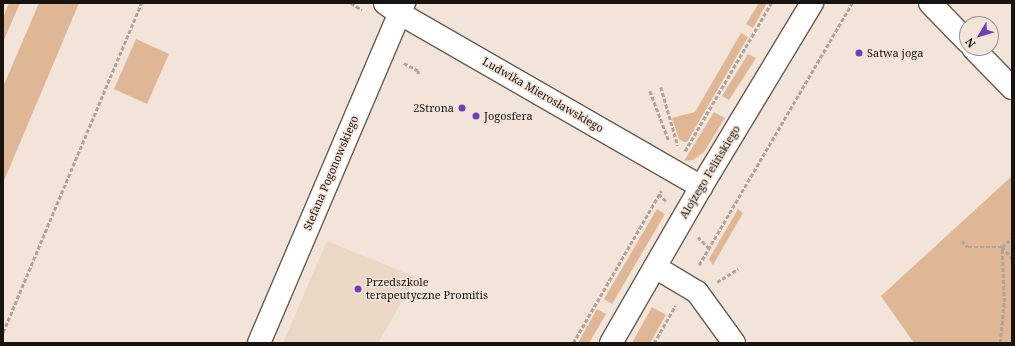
<!DOCTYPE html>
<html>
<head>
<meta charset="utf-8">
<style>
  body { margin:0 }
  #map { position:relative; width:1015px; height:346px; overflow:hidden; background:#f2e4d8; font-family:"Noto Serif",serif }
  div>[style] { position:absolute }
  [style*='--x'] { left:calc(var(--x)*1px); top:calc(var(--y)*1px); width:calc(var(--w)*1px); rotate:calc(var(--a)*1deg) }
  .built>* { inset:0; background:#ebd7c6 }
  .green>* { inset:0; background:#dfb795 }
  .path>* { height:2.5px; margin-top:-1.25px; transform-origin:0; background:repeating-linear-gradient(90deg,#afa49b 0 4px,transparent 0 6px) }
  .roads { filter:drop-shadow(1px 0 #685c51) drop-shadow(-1px 0 #685c51) drop-shadow(0 1px #685c51) drop-shadow(0 -1px #685c51) }
  .minor>* { height:22px; margin:-11px; padding:0 11px; transform-origin:11px; border-radius:11px; background:#fff }
  .dots>* { width:11px; height:11px; translate:-50% -50%; box-sizing:border-box; border:2px solid #f2e4d8; border-radius:50% }
  span { translate:-50% -50%; white-space:nowrap; text-align:center; line-height:1.15; -webkit-text-stroke:3px #f2e4d8; paint-order:stroke }
  .poi-label { font-size:11px; color:#18130f }
  .left { translate:0 -50%; text-align:left }
  .right { translate:-100% -50%; text-align:right }
  .street-label { font-size:11px; color:#18130f }
  .frame { position:absolute; inset:0; border:4px solid #18130f; pointer-events:none }
  .north { position:absolute; left:959px; top:16px; width:40px; height:40px; box-sizing:border-box; background:#f2e4d8; border:1px solid #9b9088; border-radius:50%; rotate:232deg; font-size:11px; font-weight:700; line-height:16px; text-align:center; color:#18130f }
  .north::after { content:''; display:block; margin:auto; width:14px; height:18px; background:#713eb6; clip-path:polygon(50% 0,100% 100%,50% 72%,0 100%) }
</style>
</head>
<body>
<div id="map">
  <div class="built">
    <div style="clip-path:polygon(327px 241px,416px 277px,378px 343px,283px 343px)"></div>
  </div>
  <div class="green">
    <div style="clip-path:polygon(9px 3px,20px 3px,3px 42px,3px 18px)"></div>
    <div style="clip-path:polygon(39px 3px,79px 3px,3px 183px,3px 87px)"></div>
    <div style="clip-path:polygon(759px 3px,767px 3px,753px 28px,746px 24px)"></div>
    <div style="clip-path:polygon(741px 33px,748px 37px,687px 142px,684px 142px,679px 139px,672px 118px,695px 112px)"></div>
    <div style="clip-path:polygon(136px 39px,169px 54px,147px 104px,114px 89px)"></div>
    <div style="clip-path:polygon(748px 54px,756px 58px,729px 100px,722px 96px)"></div>
    <div style="clip-path:polygon(714px 112px,725px 118px,704px 152px,693px 160px,684px 161px)"></div>
    <div style="clip-path:polygon(1012px 176px,1012px 343px,914px 343px,881px 296px)"></div>
    <div style="clip-path:polygon(657px 209px,665px 214px,612px 304px,604px 299px)"></div>
    <div style="clip-path:polygon(738px 209px,743px 213px,713px 265px,709px 259px)"></div>
    <div style="clip-path:polygon(652px 307px,666px 315px,650px 343px,632px 343px)"></div>
    <div style="clip-path:polygon(597px 309px,606px 314px,589px 343px,578px 343px)"></div>
  </div>
  <div class="path">
    <div style="--x:351;--y:3;--w:13;--a:32"></div>
    <div style="--x:404;--y:63;--w:17;--a:28"></div>
    <div style="--x:419;--y:71;--w:3;--a:108"></div>
    <div style="--x:661;--y:87;--w:61;--a:73.9"></div>
    <div style="--x:650;--y:91;--w:53;--a:69.2"></div>
    <div style="--x:685;--y:151;--w:171;--a:-59.8"></div>
    <div style="--x:659;--y:194;--w:10;--a:45"></div>
    <div style="--x:698;--y:237;--w:16;--a:45"></div>
    <div style="--x:962;--y:241;--w:8;--a:45"></div>
    <div style="--x:968;--y:247;--w:34;--a:0"></div>
    <div style="--x:1002;--y:247;--w:15;--a:48"></div>
    <div style="--x:699;--y:265;--w:303;--a:-59.7"></div>
    <div style="--x:717;--y:282;--w:25;--a:-32"></div>
    <div style="--x:3;--y:332;--w:357;--a:-67.2"></div>
    <div style="--x:573;--y:343;--w:176;--a:-59.9"></div>
    <div style="--x:654;--y:343;--w:43;--a:-60.4"></div>
    <div style="--x:1000;--y:343;--w:41;--a:-84.4"></div>
    <div style="--x:1004;--y:302;--w:55;--a:-92.1"></div>
    <div style="--x:1002;--y:247;--w:13;--a:-42"></div>
  </div>
  <div class="roads">
    <div class="minor">
      <div style="--x:385;--y:3;--w:17;--a:36"></div>
      <div style="--x:399;--y:13;--w:349;--a:29.9"></div>
      <div style="--x:930;--y:3;--w:53;--a:45.8"></div>
      <div style="--x:973;--y:48;--w:56;--a:45.7"></div>
      <div style="--x:655;--y:267;--w:49;--a:30.8"></div>
      <div style="--x:697;--y:292;--w:63;--a:54"></div>
      <div style="--x:259;--y:343;--w:370;--a:-66.9"></div>
      <div style="--x:611;--y:343;--w:180;--a:-60"></div>
      <div style="--x:701;--y:187;--w:215;--a:-58.9"></div>
    </div>
  </div>
  <div class="dots">
    <div style="left:859px;top:53px;background:#713eb6"></div>
    <div style="left:462px;top:108px;background:#713eb6"></div>
    <div style="left:476px;top:116px;background:#713eb6"></div>
    <div style="left:358px;top:289px;background:#713eb6"></div>
  </div>
  <div class="poi-label">
    <span class="left" style="left:867px;top:53px">Satwa joga</span>
    <span class="right" style="left:454px;top:108px">2Strona</span>
    <span class="left" style="left:484px;top:116px">Jogosfera</span>
    <span class="left" style="left:366px;top:289px">Przedszkole<br>terapeutyczne Promitis</span>
  </div>
  <div class="street-label">
    <span style="left:543px;top:95px;rotate:30deg">Ludwika Mierosławskiego</span>
    <span style="left:710px;top:172px;rotate:-59deg">Alojzego Felińskiego</span>
    <span style="left:331px;top:173px;rotate:-67deg">Stefana Pogonowskiego</span>
  </div>
  <div class="frame"></div>
  <div class="north">N</div>
</div>
</body>
</html>
